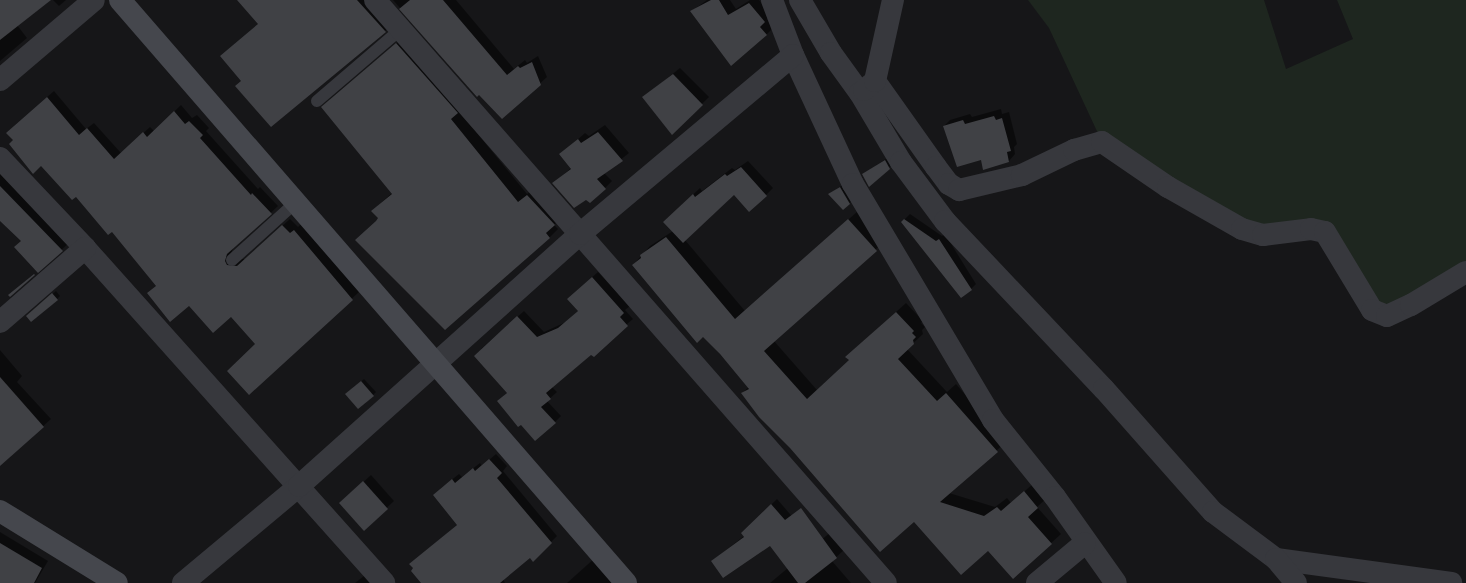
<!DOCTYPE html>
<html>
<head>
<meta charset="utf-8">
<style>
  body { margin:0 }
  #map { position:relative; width:1466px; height:583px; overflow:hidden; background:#161618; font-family:Jost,sans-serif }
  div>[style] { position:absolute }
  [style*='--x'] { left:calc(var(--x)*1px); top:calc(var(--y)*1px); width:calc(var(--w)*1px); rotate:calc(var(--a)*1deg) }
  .green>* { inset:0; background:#1e261f }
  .shadow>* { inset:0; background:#0007 }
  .building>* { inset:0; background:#404145 }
  .lane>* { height:12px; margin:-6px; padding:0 6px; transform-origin:6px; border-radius:6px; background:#37383d }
  .street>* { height:22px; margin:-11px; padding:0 11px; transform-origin:11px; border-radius:11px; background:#37383d }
  .secondary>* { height:22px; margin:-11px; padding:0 11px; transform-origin:11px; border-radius:11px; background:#45474d }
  span { translate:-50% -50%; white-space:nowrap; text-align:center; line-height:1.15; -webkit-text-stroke:3.5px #111113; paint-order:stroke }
</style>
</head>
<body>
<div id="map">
  <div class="green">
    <div style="clip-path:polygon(1028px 0,1264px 0,1286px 69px,1353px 39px,1337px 0,1466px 0,1466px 270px,1387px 316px,1320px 238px,1263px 235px,1102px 142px,1049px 28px)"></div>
  </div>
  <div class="shadow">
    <div style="clip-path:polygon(0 0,49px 0,17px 25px,27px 38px,0 61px)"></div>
    <div style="clip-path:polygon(53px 0,66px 0,59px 6px)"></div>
    <div style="clip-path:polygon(239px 0,372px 0,392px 25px,271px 126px,242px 81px,259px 24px)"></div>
    <div style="clip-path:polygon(393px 0,456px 0,514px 69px,525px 60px,527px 63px,538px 56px,547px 77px,502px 118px,479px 94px,477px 96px)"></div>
    <div style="clip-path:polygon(707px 0,730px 0,736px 9px,750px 0,759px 0,771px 15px,767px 19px,773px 28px,766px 35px,692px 11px)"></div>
    <div style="clip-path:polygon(405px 36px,459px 111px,527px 194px,535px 188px,562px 216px,554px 225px,558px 229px,550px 237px,445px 329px,378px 220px,379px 218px,372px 211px,392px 193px,330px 99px)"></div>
    <div style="clip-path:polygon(680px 68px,709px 97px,672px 133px,644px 97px)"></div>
    <div style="clip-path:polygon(54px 91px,86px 129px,94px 123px,121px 153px,150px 127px,154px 131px,181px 105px,192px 118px,197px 115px,209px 128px,206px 131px,258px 189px,260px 187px,278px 206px,233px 248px,231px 254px,233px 259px,245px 259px,290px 219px,298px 227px,301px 224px,359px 292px,249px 393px,257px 344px,231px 316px,189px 305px,156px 286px,112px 230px,15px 140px,14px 126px)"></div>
    <div style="clip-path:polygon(1001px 109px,1002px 114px,1009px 112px,1017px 144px,1014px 147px,1015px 154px,1009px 161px,982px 158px,944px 126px,950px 120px,970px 114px,972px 117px)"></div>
    <div style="clip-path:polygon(605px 125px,629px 153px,604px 173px,612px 181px,605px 188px,554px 183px,571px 168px,568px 148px,585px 133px,589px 136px)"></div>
    <div style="clip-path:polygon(889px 157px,893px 164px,870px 185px,863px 174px)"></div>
    <div style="clip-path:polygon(748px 161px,773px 188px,766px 195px,734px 194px,685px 240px,745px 311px,858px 211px,885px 241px,774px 341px,817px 390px,850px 360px,856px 348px,906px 303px,923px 321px,921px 323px,925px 327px,922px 330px,923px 334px,907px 349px,947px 392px,956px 384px,1006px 442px,949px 493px,995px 507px,1007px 498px,1011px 503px,1034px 483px,1047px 498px,1037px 507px,1061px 534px,1013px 578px,988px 549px,914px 520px,742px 393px,749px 387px,703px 335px,633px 265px,650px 246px,673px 231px,671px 215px,700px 188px,702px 191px,732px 168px,735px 170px)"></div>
    <div style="clip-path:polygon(0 173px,69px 243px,38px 271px,22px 241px,0 219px)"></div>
    <div style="clip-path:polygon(844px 184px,853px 200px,843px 209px,830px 194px)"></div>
    <div style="clip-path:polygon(910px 214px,942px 236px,945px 234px,976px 284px,971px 289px,902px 222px)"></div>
    <div style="clip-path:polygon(598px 272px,630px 306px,625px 310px,633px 319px,552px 387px,557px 392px,547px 401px,561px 416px,555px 422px,498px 401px,508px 392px,481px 349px,524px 311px,544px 332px,566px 322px,579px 310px,574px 293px)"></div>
    <div style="clip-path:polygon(56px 291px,60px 296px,57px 299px,31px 313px)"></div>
    <div style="clip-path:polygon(0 350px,22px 376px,17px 382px,51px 419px,0 465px)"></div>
    <div style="clip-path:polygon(364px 379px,376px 392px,373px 395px,350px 391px)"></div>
    <div style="clip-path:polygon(496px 454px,507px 466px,503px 471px,557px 536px,533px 560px,530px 557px,503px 579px,505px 583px,423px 583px,411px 564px,458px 524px,440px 489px,459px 474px,462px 477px,480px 463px,482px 466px)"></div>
    <div style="clip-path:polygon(371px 475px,394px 501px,364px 529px,347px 497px)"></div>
    <div style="clip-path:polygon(777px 499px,796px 521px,712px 561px,744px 536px,742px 533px)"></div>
    <div style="clip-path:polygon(832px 531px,845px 549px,832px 561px,851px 583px,770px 583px)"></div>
    <div style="clip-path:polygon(0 532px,48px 561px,35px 583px,0 582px)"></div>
    <div style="clip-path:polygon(596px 557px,620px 583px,567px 583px)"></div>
    <div style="clip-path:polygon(369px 572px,378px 583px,355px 583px)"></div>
  </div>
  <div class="building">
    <div style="clip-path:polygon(0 0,51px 0,0 40px)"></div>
    <div style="clip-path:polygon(237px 0,357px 0,386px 32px,271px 127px,235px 86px,241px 81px,220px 56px,258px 24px)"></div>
    <div style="clip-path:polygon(410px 0,443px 0,507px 75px,518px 66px,520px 68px,532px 62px,541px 85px,502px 119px,479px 95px,477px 97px,399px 9px)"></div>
    <div style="clip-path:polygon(711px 0,719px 0,728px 15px,749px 3px,765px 22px,760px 27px,767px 35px,731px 66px,690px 11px)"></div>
    <div style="clip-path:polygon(396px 43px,458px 113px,451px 119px,518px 202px,527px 195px,555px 225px,546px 233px,550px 238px,445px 330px,355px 240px,376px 221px,378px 218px,371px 211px,392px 194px,321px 107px)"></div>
    <div style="clip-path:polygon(673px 74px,703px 105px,672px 135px,642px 97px)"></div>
    <div style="clip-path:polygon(47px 97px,79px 135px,87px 128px,114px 159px,143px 132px,147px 137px,174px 111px,185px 124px,189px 121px,203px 135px,200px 138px,251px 195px,252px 193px,272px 214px,227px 254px,225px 261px,227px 265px,237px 266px,282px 225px,290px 233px,294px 230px,353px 300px,249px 395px,227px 371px,255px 344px,231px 317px,213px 333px,189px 306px,170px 322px,147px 293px,156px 286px,112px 232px,108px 235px,76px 197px,72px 200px,41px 166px,33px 174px,9px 144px,13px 140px,6px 133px)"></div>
    <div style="clip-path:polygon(994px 116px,996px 120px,1002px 118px,1011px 151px,1007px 152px,1009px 162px,983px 170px,981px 160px,957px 167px,943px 126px,963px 120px,965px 124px)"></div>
    <div style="clip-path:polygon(598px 132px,623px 161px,597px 179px,606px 189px,590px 203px,586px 200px,574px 208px,552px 183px,571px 169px,559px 154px,578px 139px,581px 143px)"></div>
    <div style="clip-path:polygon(885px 160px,890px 169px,869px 187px,862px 174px)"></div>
    <div style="clip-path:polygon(741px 167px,767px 196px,749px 212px,734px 195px,683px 243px,663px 222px,693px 194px,695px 197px,725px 174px,727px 176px)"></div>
    <div style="clip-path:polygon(0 186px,63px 251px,38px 273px,14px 247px,21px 241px,0 221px)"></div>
    <div style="clip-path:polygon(840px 187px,850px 204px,843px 210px,828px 194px)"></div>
    <div style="clip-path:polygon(848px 219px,877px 251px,764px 351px,807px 399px,849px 360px,845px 357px,896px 312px,914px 331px,912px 333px,916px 337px,913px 340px,914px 344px,898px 359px,937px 401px,946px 393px,998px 452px,940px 502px,984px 516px,997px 507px,1001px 511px,1024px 491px,1038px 508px,1028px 517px,1052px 544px,1013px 579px,988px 551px,961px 575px,914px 522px,880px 552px,790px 448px,759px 417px,741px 393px,749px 389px,720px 354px,703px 337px,697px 343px,632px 265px,641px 258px,640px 255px,666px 237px,735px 319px)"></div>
    <div style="clip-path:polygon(904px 219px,936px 241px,939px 239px,972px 290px,961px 298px,901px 222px)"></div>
    <div style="clip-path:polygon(34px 274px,35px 275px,10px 297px,8px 295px)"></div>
    <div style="clip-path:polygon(592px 277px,624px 313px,620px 317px,628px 326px,594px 357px,591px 355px,546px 393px,551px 399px,541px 407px,556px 423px,535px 441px,521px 425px,518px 427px,497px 401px,507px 393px,474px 356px,517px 316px,537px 337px,558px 328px,578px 311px,567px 299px)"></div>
    <div style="clip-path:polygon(52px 293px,58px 300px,31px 322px,26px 316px)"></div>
    <div style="clip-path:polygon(0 377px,44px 427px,0 466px)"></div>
    <div style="clip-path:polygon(361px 381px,374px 396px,358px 409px,345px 394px)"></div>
    <div style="clip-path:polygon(489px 459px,502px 473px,497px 478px,552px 543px,533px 562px,530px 558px,500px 583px,421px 583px,411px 571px,413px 568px,409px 564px,457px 525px,433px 495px,452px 479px,455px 483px,473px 468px,475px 471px)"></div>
    <div style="clip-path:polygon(363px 481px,388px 509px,364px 531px,339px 503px)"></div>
    <div style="clip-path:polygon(771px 504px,785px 520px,801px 508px,837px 558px,805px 583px,798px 583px,770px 546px,723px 578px,711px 561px,744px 537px,741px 533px)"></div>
    <div style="clip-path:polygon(0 543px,42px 568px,34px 583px,0 583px)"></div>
  </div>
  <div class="lane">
    <div style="--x:317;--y:101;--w:111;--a:-40.6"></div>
    <div style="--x:232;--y:260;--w:85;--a:-42.1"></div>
  </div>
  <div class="street">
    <div style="--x:375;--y:0;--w:775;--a:48.77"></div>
    <div style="--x:772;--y:0;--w:59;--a:69.1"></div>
    <div style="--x:793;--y:55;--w:142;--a:65.1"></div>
    <div style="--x:853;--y:184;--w:274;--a:59.3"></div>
    <div style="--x:993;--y:420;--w:99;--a:51.2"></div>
    <div style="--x:1055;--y:497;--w:105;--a:54.7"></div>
    <div style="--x:800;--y:0;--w:61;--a:59.7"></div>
    <div style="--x:831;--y:53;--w:49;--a:54.1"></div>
    <div style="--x:860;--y:93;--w:80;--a:59.3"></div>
    <div style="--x:901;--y:162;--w:74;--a:53.3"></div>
    <div style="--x:945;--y:221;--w:231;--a:46.6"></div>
    <div style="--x:1104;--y:389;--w:164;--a:48.5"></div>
    <div style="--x:1213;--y:512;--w:79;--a:36.7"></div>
    <div style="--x:1276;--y:559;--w:177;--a:7.8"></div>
    <div style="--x:0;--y:80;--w:123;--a:-40.4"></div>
    <div style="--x:875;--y:81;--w:105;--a:54.7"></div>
    <div style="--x:936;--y:167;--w:21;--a:53"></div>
    <div style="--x:949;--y:184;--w:12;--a:31"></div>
    <div style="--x:959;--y:190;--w:65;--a:-13.4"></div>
    <div style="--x:1022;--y:175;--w:58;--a:-25.7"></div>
    <div style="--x:1074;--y:150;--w:29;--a:-16"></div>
    <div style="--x:1102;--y:142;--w:80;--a:34.3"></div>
    <div style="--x:1168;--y:187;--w:85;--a:29.6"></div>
    <div style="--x:1242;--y:229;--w:22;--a:16"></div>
    <div style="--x:1263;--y:235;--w:48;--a:-7.1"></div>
    <div style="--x:1311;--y:229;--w:14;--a:12"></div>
    <div style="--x:1325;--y:232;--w:91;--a:58.9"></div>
    <div style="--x:1372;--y:310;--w:16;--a:22"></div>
    <div style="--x:1387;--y:316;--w:26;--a:-25"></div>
    <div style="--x:1411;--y:305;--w:64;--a:-31"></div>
    <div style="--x:864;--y:90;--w:14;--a:-39"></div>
    <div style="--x:875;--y:81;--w:83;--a:-77.5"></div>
    <div style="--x:0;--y:158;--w:124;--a:46.6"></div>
    <div style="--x:85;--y:248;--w:449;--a:48.2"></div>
    <div style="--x:0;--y:322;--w:113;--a:-41"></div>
    <div style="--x:1276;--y:559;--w:31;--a:50"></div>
    <div style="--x:183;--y:583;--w:151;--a:-39.9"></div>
    <div style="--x:299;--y:486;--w:377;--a:-41.9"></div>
    <div style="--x:580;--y:234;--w:278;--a:-40"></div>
    <div style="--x:1037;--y:583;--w:62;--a:-39.8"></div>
  </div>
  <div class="secondary">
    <div style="--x:120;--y:0;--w:772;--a:49.04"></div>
    <div style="--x:0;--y:511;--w:137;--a:31.6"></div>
  </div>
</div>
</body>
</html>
